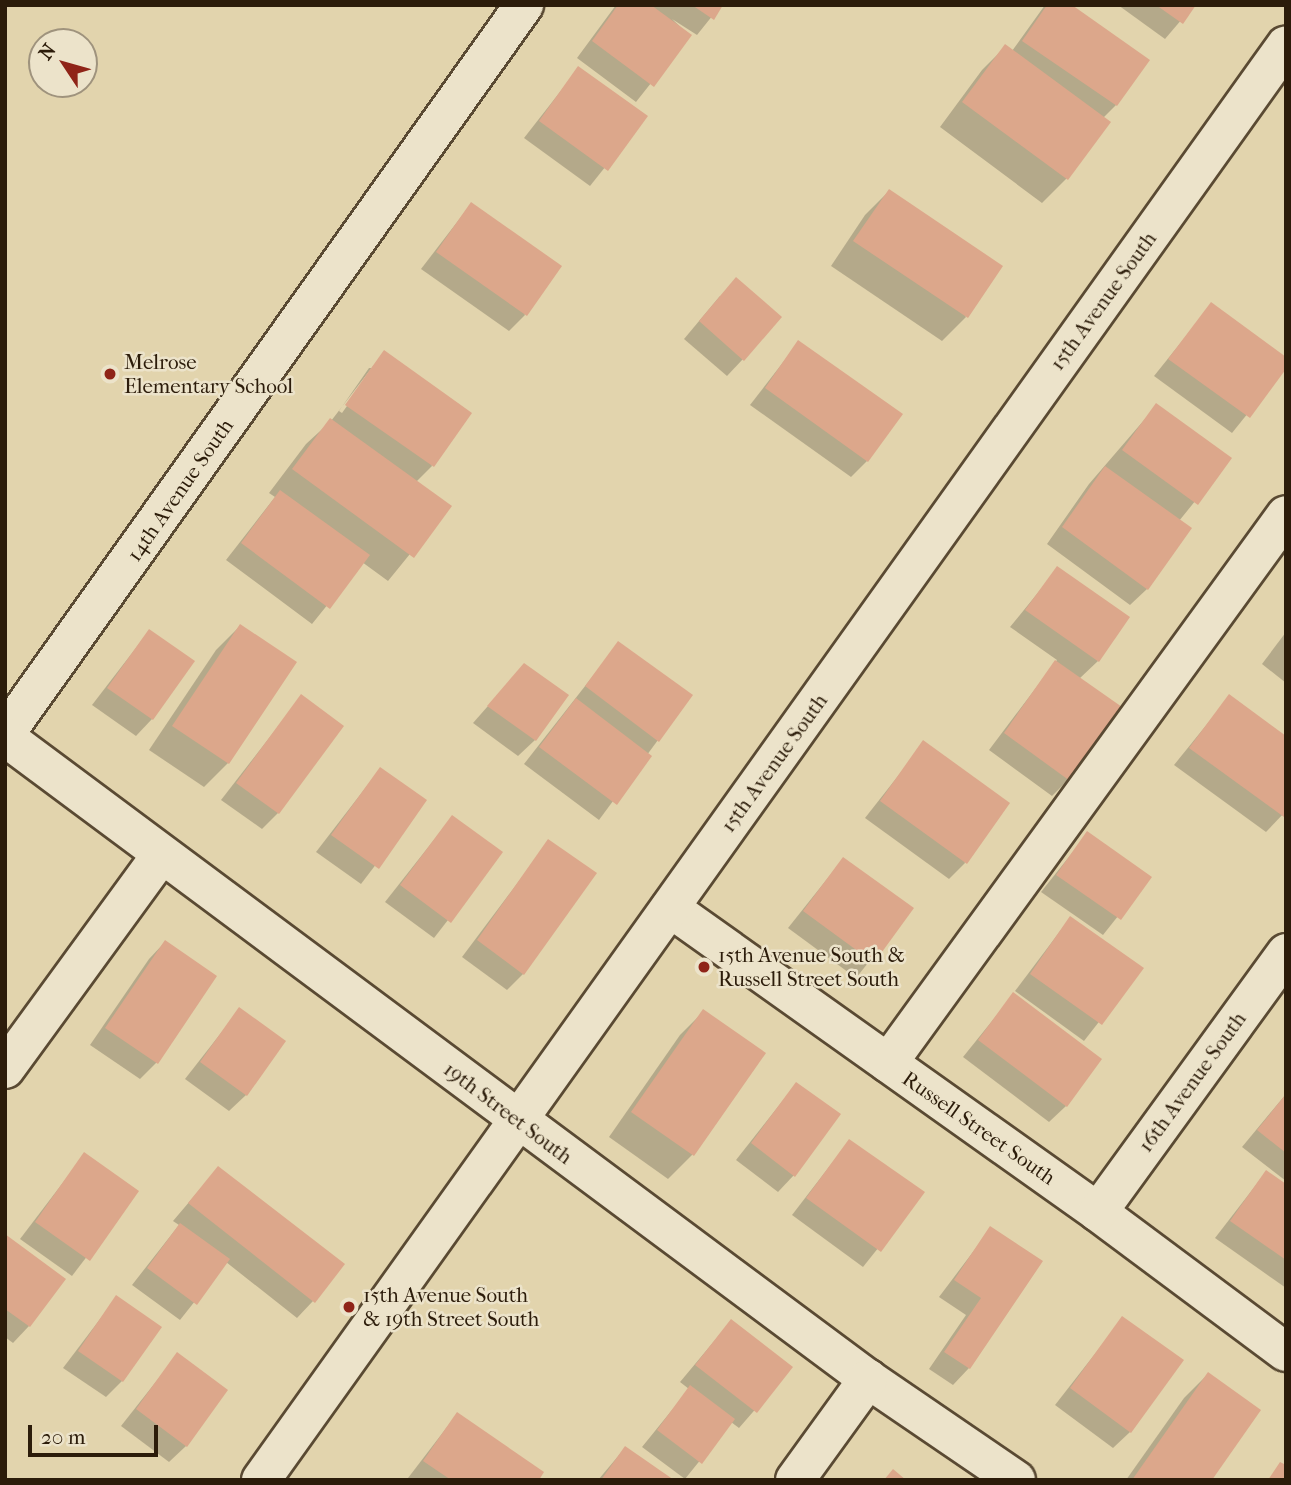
<!DOCTYPE html>
<html>
<head>
<meta charset="utf-8">
<style>
  body { margin:0 }
  #map { position:relative; width:1291px; height:1485px; overflow:hidden; background:#e2d4ad; font-family:"IM FELL French Canon",serif }
  div>[style] { position:absolute }
  [style*='--x'] { left:calc(var(--x)*1px); top:calc(var(--y)*1px); width:calc(var(--w)*1px); rotate:calc(var(--a)*1deg) }
  .shadow>* { inset:0; background:#0003 }
  .building>* { inset:0; background:#dca78b }
  .roads { filter:drop-shadow(2px 0 #5a4a33) drop-shadow(-2px 0 #5a4a33) drop-shadow(0 2px #5a4a33) drop-shadow(0 -2px #5a4a33) }
  .minor>* { height:38px; margin:-19px; padding:0 19px; transform-origin:19px; border-radius:19px; background:#ece3ca }
  .dots>* { width:19px; height:19px; translate:-50% -50%; box-sizing:border-box; border:4px solid #ece3ca; border-radius:50% }
  span { translate:-50% -50%; white-space:nowrap; text-align:center; line-height:1.15; -webkit-text-stroke:5px #ece3ca; paint-order:stroke }
  .street-label { font-size:21px; color:#2c1c0a }
  .poi-label { font-size:21px; color:#2c1c0a }
  .left { translate:0 -50%; text-align:left }
  .frame { position:absolute; inset:0; border:7px solid #2c1c0a; pointer-events:none }
  .north { position:absolute; left:28px; top:28px; width:70px; height:70px; box-sizing:border-box; background:#ece3ca; border:2px solid #9f937d; border-radius:50%; rotate:306deg; font-size:19px; font-weight:700; line-height:28px; text-align:center; color:#2c1c0a }
  .north::after { content:''; display:block; margin:auto; width:24px; height:32px; background:#8f2418; clip-path:polygon(50% 0,100% 100%,50% 72%,0 100%) }
  .scale { position:absolute; left:28px; top:1425px; width:130px; height:32px; box-sizing:border-box; border:4px solid #2c1c0a; border-top:0; padding-left:9px; font-size:21px; line-height:24px; white-space:nowrap; color:#2c1c0a; -webkit-text-stroke:5px #ece3ca; paint-order:stroke }
</style>
</head>
<body>
<div id="map">
  <div class="shadow">
    <div style="clip-path:polygon(616px 5px,721px 5px,697px 35px,672px 19px,689px 35px,636px 102px,577px 58px)"></div>
    <div style="clip-path:polygon(1045px 5px,1068px 5px,1116px 105px,1103px 118px,1108px 123px,1066px 179px,1042px 203px,940px 127px,982px 70px,1006px 46px,1012px 51px)"></div>
    <div style="clip-path:polygon(1118px 5px,1194px 5px,1165px 39px)"></div>
    <div style="clip-path:polygon(578px 69px,645px 117px,590px 186px,524px 138px)"></div>
    <div style="clip-path:polygon(889px 191px,966px 317px,942px 341px,831px 266px,865px 215px)"></div>
    <div style="clip-path:polygon(471px 204px,525px 315px,509px 331px,421px 269px)"></div>
    <div style="clip-path:polygon(720px 296px,743px 359px,727px 376px,684px 339px)"></div>
    <div style="clip-path:polygon(1211px 305px,1286px 366px,1232px 433px,1154px 376px)"></div>
    <div style="clip-path:polygon(798px 343px,867px 461px,851px 477px,750px 405px)"></div>
    <div style="clip-path:polygon(evenodd,384px 352px,432px 466px,416px 482px,449px 506px,388px 581px,362px 562px,312px 624px,226px 560px,275px 497px,269px 493px,306px 444px,331px 421px,384px 352px,369px 368px,374px 368px,342px 413px,339px 411px,369px 368px)"></div>
    <div style="clip-path:polygon(1157px 405px,1230px 458px,1179px 521px,1147px 589px,1130px 605px,1047px 544px,1089px 484px)"></div>
    <div style="clip-path:polygon(1058px 568px,1098px 661px,1079px 679px,1068px 780px,1052px 796px,989px 750px,1057px 660px,1010px 627px)"></div>
    <div style="clip-path:polygon(240px 626px,295px 662px,228px 763px,204px 787px,149px 750px,216px 650px)"></div>
    <div style="clip-path:polygon(149px 631px,152px 719px,136px 736px,92px 705px)"></div>
    <div style="clip-path:polygon(1286px 632px,1286px 683px,1262px 664px)"></div>
    <div style="clip-path:polygon(618px 644px,658px 740px,599px 820px,524px 764px)"></div>
    <div style="clip-path:polygon(524px 665px,535px 740px,518px 756px,473px 723px)"></div>
    <div style="clip-path:polygon(301px 697px,278px 813px,262px 829px,221px 800px)"></div>
    <div style="clip-path:polygon(1229px 697px,1286px 738px,1286px 811px,1266px 832px,1174px 765px)"></div>
    <div style="clip-path:polygon(924px 743px,965px 863px,949px 879px,865px 818px)"></div>
    <div style="clip-path:polygon(380px 769px,425px 800px,361px 884px,316px 852px)"></div>
    <div style="clip-path:polygon(452px 817px,500px 853px,434px 938px,385px 902px)"></div>
    <div style="clip-path:polygon(1088px 833px,1149px 877px,1103px 935px,1041px 892px)"></div>
    <div style="clip-path:polygon(549px 841px,523px 974px,507px 990px,462px 957px)"></div>
    <div style="clip-path:polygon(843px 859px,911px 909px,856px 978px,788px 928px)"></div>
    <div style="clip-path:polygon(1070px 918px,1141px 968px,1084px 1041px,1015px 991px)"></div>
    <div style="clip-path:polygon(165px 942px,157px 1062px,140px 1079px,90px 1045px,149px 959px)"></div>
    <div style="clip-path:polygon(1013px 995px,1066px 1106px,1049px 1122px,963px 1057px)"></div>
    <div style="clip-path:polygon(239px 1010px,246px 1095px,229px 1111px,185px 1079px)"></div>
    <div style="clip-path:polygon(704px 1011px,692px 1155px,668px 1179px,609px 1137px,680px 1035px)"></div>
    <div style="clip-path:polygon(796px 1084px,794px 1175px,778px 1192px,736px 1160px)"></div>
    <div style="clip-path:polygon(1286px 1094px,1286px 1181px,1242px 1147px)"></div>
    <div style="clip-path:polygon(849px 1141px,922px 1193px,863px 1267px,792px 1215px)"></div>
    <div style="clip-path:polygon(84px 1155px,137px 1191px,72px 1276px,20px 1239px)"></div>
    <div style="clip-path:polygon(218px 1168px,313px 1301px,297px 1318px,226px 1262px,180px 1320px,132px 1285px,179px 1225px,173px 1221px)"></div>
    <div style="clip-path:polygon(1266px 1172px,1286px 1186px,1286px 1288px,1215px 1238px)"></div>
    <div style="clip-path:polygon(991px 1228px,1041px 1261px,969px 1368px,953px 1385px,929px 1369px,966px 1315px,939px 1297px)"></div>
    <div style="clip-path:polygon(5px 1236px,29px 1326px,13px 1343px,5px 1337px)"></div>
    <div style="clip-path:polygon(116px 1298px,122px 1381px,106px 1397px,63px 1368px)"></div>
    <div style="clip-path:polygon(1123px 1318px,1130px 1432px,1113px 1448px,1055px 1405px)"></div>
    <div style="clip-path:polygon(731px 1321px,791px 1368px,739px 1428px,731px 1422px,685px 1479px,642px 1447px,689px 1389px,680px 1382px)"></div>
    <div style="clip-path:polygon(177px 1355px,186px 1446px,169px 1462px,121px 1426px)"></div>
    <div style="clip-path:polygon(1208px 1374px,1210px 1480px,1126px 1480px,1184px 1398px)"></div>
    <div style="clip-path:polygon(457px 1414px,537px 1480px,408px 1478px)"></div>
    <div style="clip-path:polygon(625px 1448px,671px 1480px,598px 1480px)"></div>
  </div>
  <div class="building">
    <div style="clip-path:polygon(618px 5px,651px 5px,692px 35px,654px 87px,592px 41px)"></div>
    <div style="clip-path:polygon(692px 5px,723px 5px,714px 20px)"></div>
    <div style="clip-path:polygon(1047px 5px,1072px 5px,1150px 60px,1117px 106px,1022px 41px)"></div>
    <div style="clip-path:polygon(1156px 5px,1196px 5px,1183px 24px)"></div>
    <div style="clip-path:polygon(1005px 44px,1111px 122px,1068px 180px,962px 102px)"></div>
    <div style="clip-path:polygon(578px 66px,648px 116px,608px 171px,539px 121px)"></div>
    <div style="clip-path:polygon(889px 189px,1003px 266px,968px 318px,853px 241px)"></div>
    <div style="clip-path:polygon(471px 202px,562px 266px,527px 316px,436px 252px)"></div>
    <div style="clip-path:polygon(736px 277px,782px 317px,744px 361px,699px 321px)"></div>
    <div style="clip-path:polygon(1211px 302px,1286px 357px,1286px 369px,1250px 418px,1168px 359px)"></div>
    <div style="clip-path:polygon(798px 340px,903px 414px,868px 462px,765px 388px)"></div>
    <div style="clip-path:polygon(384px 350px,472px 413px,434px 467px,345px 405px)"></div>
    <div style="clip-path:polygon(1156px 403px,1232px 458px,1198px 505px,1122px 450px)"></div>
    <div style="clip-path:polygon(330px 418px,452px 506px,414px 558px,292px 469px)"></div>
    <div style="clip-path:polygon(1105px 466px,1192px 528px,1148px 590px,1062px 527px)"></div>
    <div style="clip-path:polygon(280px 490px,370px 555px,330px 609px,241px 543px)"></div>
    <div style="clip-path:polygon(1057px 566px,1130px 617px,1099px 662px,1025px 610px)"></div>
    <div style="clip-path:polygon(240px 624px,297px 662px,229px 764px,172px 726px)"></div>
    <div style="clip-path:polygon(149px 629px,195px 661px,153px 720px,107px 688px)"></div>
    <div style="clip-path:polygon(618px 641px,693px 695px,659px 742px,585px 686px)"></div>
    <div style="clip-path:polygon(1055px 660px,1122px 707px,1070px 781px,1004px 733px)"></div>
    <div style="clip-path:polygon(524px 663px,569px 695px,536px 741px,487px 706px)"></div>
    <div style="clip-path:polygon(301px 694px,344px 726px,279px 814px,236px 783px)"></div>
    <div style="clip-path:polygon(1229px 694px,1286px 736px,1284px 817px,1189px 748px)"></div>
    <div style="clip-path:polygon(576px 698px,652px 756px,617px 805px,539px 747px)"></div>
    <div style="clip-path:polygon(923px 740px,1010px 803px,967px 864px,880px 801px)"></div>
    <div style="clip-path:polygon(380px 767px,427px 800px,379px 869px,331px 835px)"></div>
    <div style="clip-path:polygon(452px 815px,503px 852px,451px 923px,400px 885px)"></div>
    <div style="clip-path:polygon(1087px 831px,1152px 877px,1121px 920px,1056px 875px)"></div>
    <div style="clip-path:polygon(548px 839px,597px 873px,524px 975px,477px 940px)"></div>
    <div style="clip-path:polygon(843px 857px,914px 908px,874px 963px,803px 911px)"></div>
    <div style="clip-path:polygon(1070px 916px,1144px 968px,1102px 1025px,1030px 974px)"></div>
    <div style="clip-path:polygon(165px 940px,217px 976px,158px 1064px,105px 1028px)"></div>
    <div style="clip-path:polygon(1013px 992px,1102px 1059px,1067px 1107px,978px 1040px)"></div>
    <div style="clip-path:polygon(239px 1007px,286px 1041px,247px 1096px,200px 1062px)"></div>
    <div style="clip-path:polygon(703px 1009px,766px 1053px,694px 1156px,631px 1112px)"></div>
    <div style="clip-path:polygon(796px 1082px,841px 1114px,795px 1177px,751px 1143px)"></div>
    <div style="clip-path:polygon(1286px 1094px,1286px 1153px,1257px 1130px)"></div>
    <div style="clip-path:polygon(849px 1139px,925px 1192px,881px 1252px,806px 1198px)"></div>
    <div style="clip-path:polygon(84px 1152px,139px 1191px,90px 1261px,35px 1222px)"></div>
    <div style="clip-path:polygon(218px 1166px,345px 1264px,315px 1303px,188px 1203px)"></div>
    <div style="clip-path:polygon(1266px 1170px,1286px 1184px,1286px 1260px,1230px 1221px)"></div>
    <div style="clip-path:polygon(180px 1223px,230px 1259px,197px 1305px,147px 1268px)"></div>
    <div style="clip-path:polygon(990px 1226px,1043px 1261px,970px 1369px,944px 1352px,981px 1298px,954px 1280px)"></div>
    <div style="clip-path:polygon(5px 1234px,66px 1279px,30px 1327px,5px 1309px)"></div>
    <div style="clip-path:polygon(116px 1295px,162px 1327px,123px 1382px,78px 1351px)"></div>
    <div style="clip-path:polygon(1122px 1316px,1184px 1360px,1131px 1433px,1070px 1388px)"></div>
    <div style="clip-path:polygon(731px 1319px,793px 1367px,757px 1413px,695px 1365px)"></div>
    <div style="clip-path:polygon(177px 1352px,228px 1390px,187px 1447px,136px 1409px)"></div>
    <div style="clip-path:polygon(1208px 1372px,1261px 1410px,1212px 1480px,1132px 1480px)"></div>
    <div style="clip-path:polygon(690px 1385px,735px 1419px,702px 1464px,657px 1430px)"></div>
    <div style="clip-path:polygon(457px 1412px,544px 1472px,539px 1480px,451px 1480px,423px 1461px)"></div>
    <div style="clip-path:polygon(625px 1446px,674px 1480px,601px 1480px)"></div>
    <div style="clip-path:polygon(1280px 1462px,1286px 1465px,1286px 1480px,1268px 1480px)"></div>
    <div style="clip-path:polygon(893px 1469px,906px 1480px,884px 1480px)"></div>
  </div>
  <div class="roads">
    <div class="minor">
      <div style="--x:5;--y:734;--w:895;--a:-54.55"></div>
      <div style="--x:5;--y:737;--w:1076;--a:36.65"></div>
      <div style="--x:868;--y:1379;--w:179;--a:34.3"></div>
      <div style="--x:670;--y:908;--w:525;--a:35.39"></div>
      <div style="--x:1098;--y:1212;--w:234;--a:36.7"></div>
      <div style="--x:888;--y:1063;--w:677;--a:-54.01"></div>
      <div style="--x:5;--y:1069;--w:265;--a:-53.9"></div>
      <div style="--x:1098;--y:1212;--w:320;--a:-54"></div>
      <div style="--x:261;--y:1480;--w:1763;--a:-54.46"></div>
      <div style="--x:795;--y:1480;--w:125;--a:-54.1"></div>
    </div>
  </div>
  <div class="dots">
    <div style="left:110px;top:374px;background:#8f2418"></div>
    <div style="left:704px;top:967px;background:#8f2418"></div>
    <div style="left:349px;top:1307px;background:#8f2418"></div>
  </div>
  <div class="street-label">
    <span style="left:1103px;top:301px;rotate:-54deg">15th Avenue South</span>
    <span style="left:180px;top:490px;rotate:-55deg">14th Avenue South</span>
    <span style="left:774px;top:763px;rotate:-54deg">15th Avenue South</span>
    <span style="left:1192px;top:1082px;rotate:-54deg">16th Avenue South</span>
    <span style="left:508px;top:1113px;rotate:37deg">19th Street South</span>
    <span style="left:979px;top:1128px;rotate:35deg">Russell Street South</span>
  </div>
  <div class="poi-label">
    <span class="left" style="left:124px;top:374px">Melrose<br>Elementary School</span>
    <span class="left" style="left:718px;top:967px">15th Avenue South &amp;<br>Russell Street South</span>
    <span class="left" style="left:363px;top:1307px">15th Avenue South<br>&amp; 19th Street South</span>
  </div>
  <div class="frame"></div>
  <div class="north">N</div>
  <div class="scale">20 m</div>
</div>
</body>
</html>
